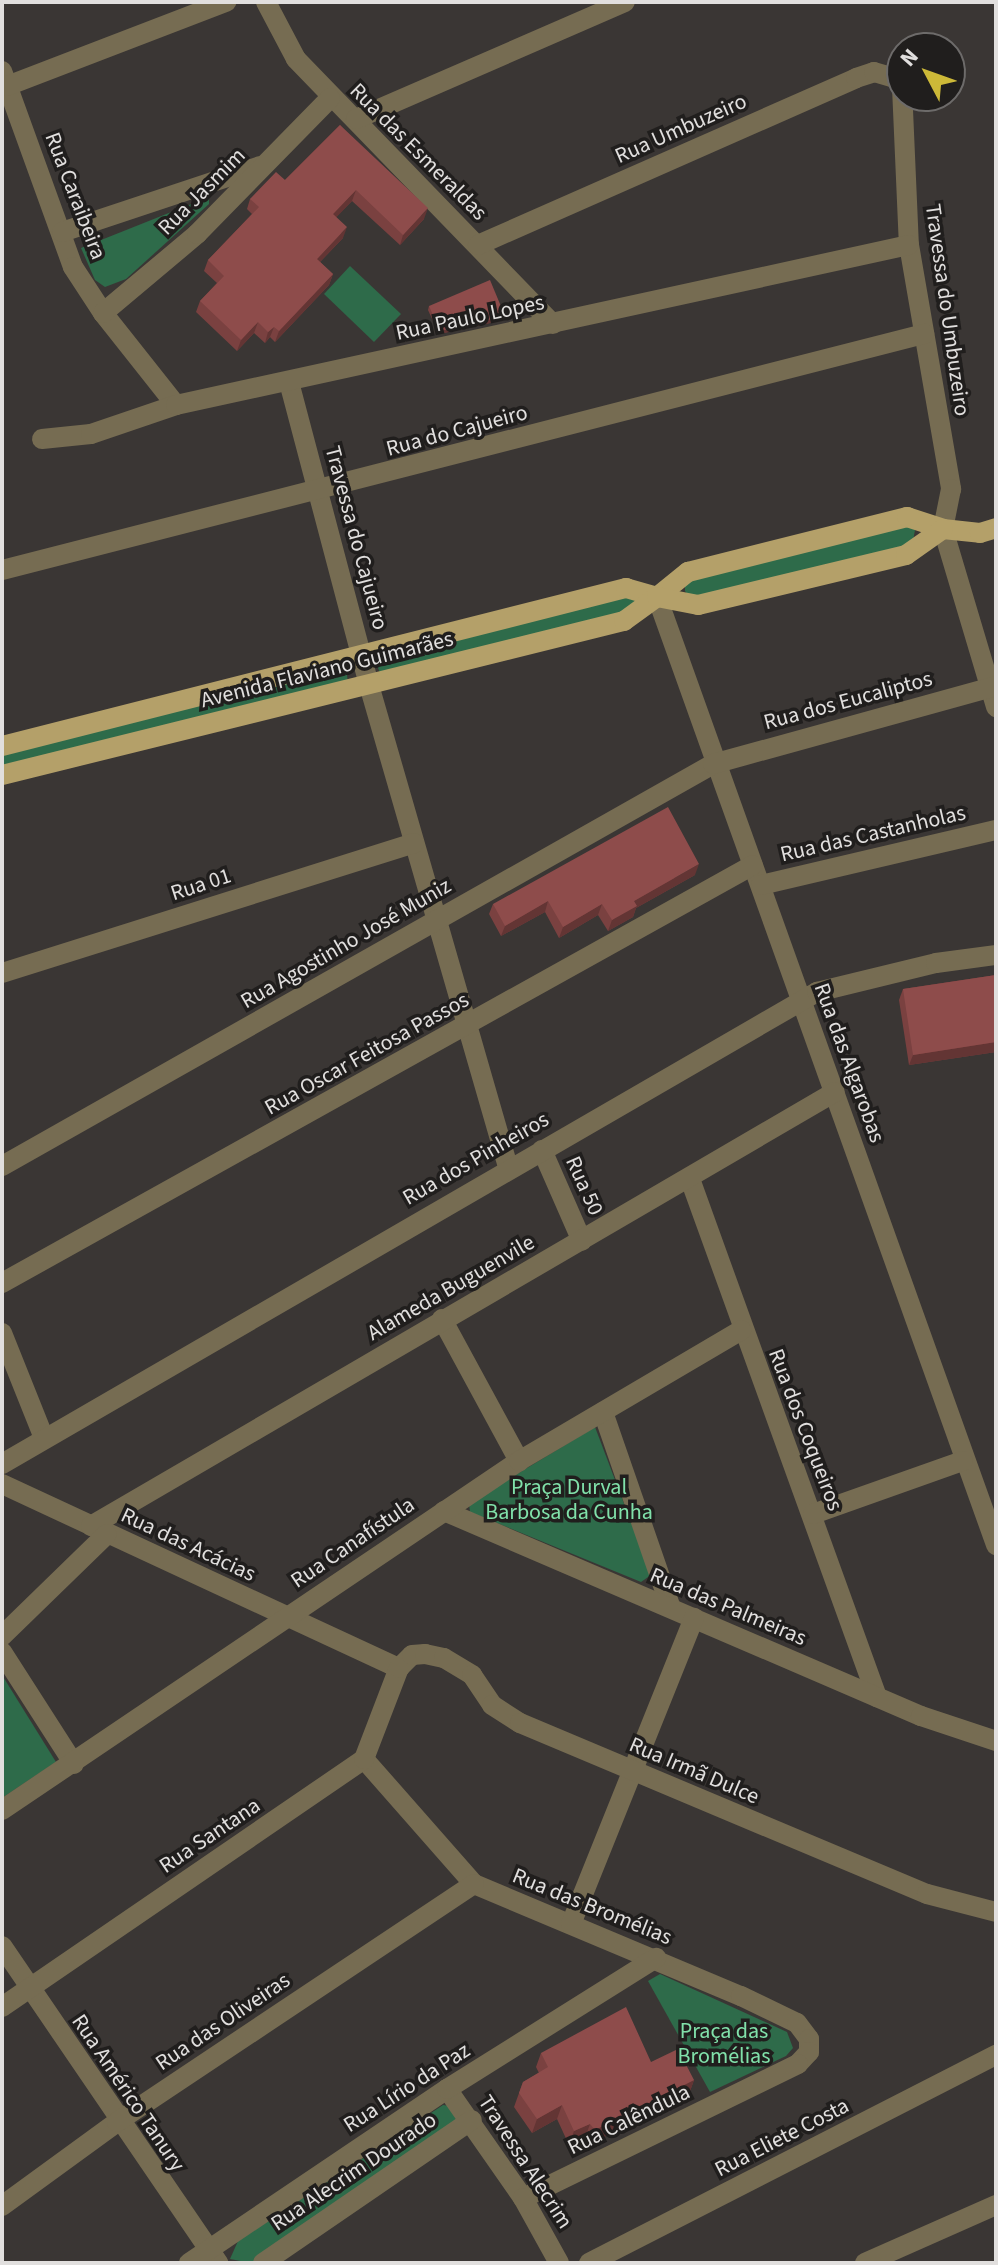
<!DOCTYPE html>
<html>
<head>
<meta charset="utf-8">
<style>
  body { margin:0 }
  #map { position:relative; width:998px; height:2265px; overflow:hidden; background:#3a3634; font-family:"Source Sans 3",sans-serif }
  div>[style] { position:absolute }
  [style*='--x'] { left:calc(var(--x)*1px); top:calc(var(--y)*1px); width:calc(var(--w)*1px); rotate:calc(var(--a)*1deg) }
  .green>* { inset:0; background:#2e6b4a }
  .minor>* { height:20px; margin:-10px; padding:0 10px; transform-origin:10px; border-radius:10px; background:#766c52 }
  .major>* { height:20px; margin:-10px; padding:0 10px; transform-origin:10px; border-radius:10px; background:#b4a069 }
  .wall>* { inset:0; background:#7a4140 }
  .shaded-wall>* { inset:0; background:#633534 }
  .building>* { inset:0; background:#8e4c4b }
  span { translate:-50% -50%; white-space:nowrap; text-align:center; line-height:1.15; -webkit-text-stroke:7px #201e1d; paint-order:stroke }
  .street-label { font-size:22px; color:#e1dfde }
  .park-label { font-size:22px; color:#81e1aa }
  .frame { position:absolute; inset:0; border:4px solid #e1dfde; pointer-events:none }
  .north { position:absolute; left:886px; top:32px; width:80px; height:80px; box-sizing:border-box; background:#201e1d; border:2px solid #6d6b6a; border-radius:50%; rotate:311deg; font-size:22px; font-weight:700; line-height:32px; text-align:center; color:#e1dfde }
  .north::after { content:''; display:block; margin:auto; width:28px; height:36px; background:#cdb938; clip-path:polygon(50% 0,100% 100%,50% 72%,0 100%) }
</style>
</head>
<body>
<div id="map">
  <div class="green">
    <div style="clip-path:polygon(209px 197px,209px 204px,126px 279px,105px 287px,95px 280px,81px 248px)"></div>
    <div style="clip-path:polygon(350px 266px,401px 314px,374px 342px,324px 294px)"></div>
    <div style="clip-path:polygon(905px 523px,915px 530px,912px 546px,691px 600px,685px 591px,685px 579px)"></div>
    <div style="clip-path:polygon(633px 593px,638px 608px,381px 675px,378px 668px,377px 660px)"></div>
    <div style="clip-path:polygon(346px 667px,348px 683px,2px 772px,2px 750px)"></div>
    <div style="clip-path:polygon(595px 1427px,651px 1575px,641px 1582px,470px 1512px,469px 1503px)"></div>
    <div style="clip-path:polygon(2px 1675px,56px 1762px,2px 1798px)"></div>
    <div style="clip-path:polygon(660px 1974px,787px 2032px,793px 2048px,786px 2056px,710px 2092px,648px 1981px)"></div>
    <div style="clip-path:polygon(443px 2105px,450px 2106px,458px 2118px,452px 2126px,251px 2263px,230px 2259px,238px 2241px)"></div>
  </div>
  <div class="minor">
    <div style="--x:266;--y:2;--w:64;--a:62.2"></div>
    <div style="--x:296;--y:59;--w:369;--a:45.9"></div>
    <div style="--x:2;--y:71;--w:208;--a:70.1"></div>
    <div style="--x:73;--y:267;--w:55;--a:56.9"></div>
    <div style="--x:103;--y:313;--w:117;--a:51.6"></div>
    <div style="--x:7;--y:86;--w:235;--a:-21"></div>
    <div style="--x:356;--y:119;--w:293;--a:-23.5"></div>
    <div style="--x:62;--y:232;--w:209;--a:-18.4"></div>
    <div style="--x:478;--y:245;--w:413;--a:-23.8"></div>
    <div style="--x:856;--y:78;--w:19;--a:-18"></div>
    <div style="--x:874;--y:72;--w:22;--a:16"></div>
    <div style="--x:895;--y:78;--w:11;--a:52"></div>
    <div style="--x:902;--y:87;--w:158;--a:87.5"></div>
    <div style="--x:909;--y:245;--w:248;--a:80.2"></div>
    <div style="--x:951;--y:489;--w:41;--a:101.3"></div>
    <div style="--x:943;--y:529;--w:186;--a:73.4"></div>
    <div style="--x:103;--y:313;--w:123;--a:-40"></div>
    <div style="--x:197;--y:234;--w:190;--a:-45.6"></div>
    <div style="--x:289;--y:382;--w:313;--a:75.2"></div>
    <div style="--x:369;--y:685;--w:502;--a:73.91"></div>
    <div style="--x:42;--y:439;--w:49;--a:-5.8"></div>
    <div style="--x:91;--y:434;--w:90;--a:-18.8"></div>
    <div style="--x:176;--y:405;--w:750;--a:-12.31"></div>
    <div style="--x:2;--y:570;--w:952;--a:-14.36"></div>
    <div style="--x:657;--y:597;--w:1007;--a:70.32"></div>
    <div style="--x:761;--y:885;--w:241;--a:-13.2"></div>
    <div style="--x:2;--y:973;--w:432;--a:-17.5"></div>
    <div style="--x:542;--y:1150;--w:99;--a:66.3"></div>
    <div style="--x:2;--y:1166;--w:817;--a:-29.48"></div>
    <div style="--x:713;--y:764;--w:294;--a:-15.4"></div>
    <div style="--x:690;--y:1179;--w:551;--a:70.15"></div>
    <div style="--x:2;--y:1283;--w:859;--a:-29.1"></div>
    <div style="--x:442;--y:1319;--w:162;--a:61.5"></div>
    <div style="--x:2;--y:1333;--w:113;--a:68.2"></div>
    <div style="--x:603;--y:1412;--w:207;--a:70.9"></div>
    <div style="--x:2;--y:1464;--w:942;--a:-30.08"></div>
    <div style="--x:817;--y:992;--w:122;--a:-13.7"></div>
    <div style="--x:936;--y:963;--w:61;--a:-7.6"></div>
    <div style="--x:2;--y:1484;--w:438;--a:24.9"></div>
    <div style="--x:444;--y:1511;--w:519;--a:23.26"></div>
    <div style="--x:921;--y:1716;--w:79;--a:18.4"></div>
    <div style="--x:813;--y:1514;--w:159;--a:-19.5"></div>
    <div style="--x:91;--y:1526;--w:861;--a:-30.26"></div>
    <div style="--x:2;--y:1636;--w:146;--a:-44.2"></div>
    <div style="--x:2;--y:1652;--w:133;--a:57.3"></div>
    <div style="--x:364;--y:1759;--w:167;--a:48.7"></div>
    <div style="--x:474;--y:1884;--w:290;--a:22.8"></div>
    <div style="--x:741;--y:1996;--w:62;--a:25.7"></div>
    <div style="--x:797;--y:2023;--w:20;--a:53"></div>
    <div style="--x:809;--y:2039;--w:13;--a:90"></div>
    <div style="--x:809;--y:2052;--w:16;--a:133"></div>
    <div style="--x:798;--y:2064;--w:306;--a:154"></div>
    <div style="--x:2;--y:1810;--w:624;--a:-34.02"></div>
    <div style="--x:519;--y:1461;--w:258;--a:-30.5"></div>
    <div style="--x:571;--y:1924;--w:330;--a:-68.1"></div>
    <div style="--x:2;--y:1946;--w:384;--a:55.7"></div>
    <div style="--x:2;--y:2007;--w:439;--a:-34.4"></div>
    <div style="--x:364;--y:1759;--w:97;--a:-69"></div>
    <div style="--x:399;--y:1668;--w:18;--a:-45"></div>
    <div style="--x:412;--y:1655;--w:13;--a:-4"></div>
    <div style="--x:425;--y:1654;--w:19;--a:12"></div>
    <div style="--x:444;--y:1658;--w:33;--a:31"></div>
    <div style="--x:472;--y:1675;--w:36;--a:56"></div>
    <div style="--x:492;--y:1705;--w:33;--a:33"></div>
    <div style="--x:520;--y:1723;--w:441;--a:22.8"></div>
    <div style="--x:927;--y:1894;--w:71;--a:14.6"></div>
    <div style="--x:447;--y:2089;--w:133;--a:55.1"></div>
    <div style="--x:523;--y:2198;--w:74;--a:61"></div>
    <div style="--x:2;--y:2206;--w:142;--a:-36.1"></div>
    <div style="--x:117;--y:2122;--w:429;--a:-33.7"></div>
    <div style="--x:189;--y:2263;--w:311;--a:-34"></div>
    <div style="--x:447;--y:2089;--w:247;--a:-32.1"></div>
    <div style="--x:263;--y:2263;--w:253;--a:-34.4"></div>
    <div style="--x:589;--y:2263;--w:457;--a:-27.1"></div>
    <div style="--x:865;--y:2263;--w:143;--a:-23.9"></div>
  </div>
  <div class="major">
    <div style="--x:2;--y:746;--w:644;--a:-14.21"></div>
    <div style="--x:626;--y:588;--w:32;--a:16"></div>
    <div style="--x:657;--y:597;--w:40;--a:-39"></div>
    <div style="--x:688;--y:572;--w:226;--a:-14.1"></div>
    <div style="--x:907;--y:517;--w:38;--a:18"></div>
    <div style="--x:943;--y:529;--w:37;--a:6"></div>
    <div style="--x:980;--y:533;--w:17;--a:-17"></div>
    <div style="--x:2;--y:775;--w:641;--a:-13.91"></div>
    <div style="--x:624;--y:621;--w:41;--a:-36"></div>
    <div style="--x:657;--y:597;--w:42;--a:11"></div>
    <div style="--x:698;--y:605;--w:214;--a:-13.5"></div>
    <div style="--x:906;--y:555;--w:45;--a:-35.1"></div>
  </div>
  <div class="wall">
    <div style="clip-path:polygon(340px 125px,424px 219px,400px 245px,352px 201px,336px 217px,343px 238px,320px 262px,333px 274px,329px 285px,275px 342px,270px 337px,265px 343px,254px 333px,237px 351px,196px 312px,200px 301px,217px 283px,204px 271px,208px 260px,252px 214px,247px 209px,250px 199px,285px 180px)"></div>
    <div style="clip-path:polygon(429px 306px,505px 316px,504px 320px,439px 334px,428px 310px)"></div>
    <div style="clip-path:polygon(695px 875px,636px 908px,633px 917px,608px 931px,598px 915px,559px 938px,545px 912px,501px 936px,489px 914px,493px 904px)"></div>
    <div style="clip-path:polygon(996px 975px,996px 1052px,909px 1065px,899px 1000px,903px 989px)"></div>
    <div style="clip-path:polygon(541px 2053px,651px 2062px,694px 2080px,689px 2094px,590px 2144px,585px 2138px,569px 2145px,557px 2119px,532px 2133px,514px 2107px,523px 2082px,539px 2073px,536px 2067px)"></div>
  </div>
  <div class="shaded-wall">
    <div style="clip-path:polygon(356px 190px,352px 201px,329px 225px,333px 214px)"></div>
    <div style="clip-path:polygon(428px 208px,424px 219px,400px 245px,403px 235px)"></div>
    <div style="clip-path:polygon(347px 227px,343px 238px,313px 269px,317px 259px)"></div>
    <div style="clip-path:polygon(333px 274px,329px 285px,275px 342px,279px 331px)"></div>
    <div style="clip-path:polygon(505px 316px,504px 320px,439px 334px,440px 331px)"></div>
    <div style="clip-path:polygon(258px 322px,254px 333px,237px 351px,241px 340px)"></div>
    <div style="clip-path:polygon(274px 327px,270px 337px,265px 343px,268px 332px)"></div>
    <div style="clip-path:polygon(699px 864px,695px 875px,636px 908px,633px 917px,608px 931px,612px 920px,634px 901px)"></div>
    <div style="clip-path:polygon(548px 901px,545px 912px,501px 936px,505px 926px)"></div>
    <div style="clip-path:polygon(602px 904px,598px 915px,559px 938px,563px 927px)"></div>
    <div style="clip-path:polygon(996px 1042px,996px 1052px,909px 1065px,913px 1055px)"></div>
    <div style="clip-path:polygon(694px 2080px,689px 2094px,590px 2144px,595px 2130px)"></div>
    <div style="clip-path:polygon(562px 2105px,557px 2119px,532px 2133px,537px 2119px)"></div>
    <div style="clip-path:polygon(590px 2124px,585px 2138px,569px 2145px,574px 2131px)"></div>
  </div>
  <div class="building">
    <div style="clip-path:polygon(340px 125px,428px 208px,403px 235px,356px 190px,333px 214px,347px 227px,317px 259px,333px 274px,279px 331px,274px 327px,268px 332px,258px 322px,241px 340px,200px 301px,224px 276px,208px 260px,259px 207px,250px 199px,276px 172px,285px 180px)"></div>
    <div style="clip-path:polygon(490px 280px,505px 316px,440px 331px,429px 306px)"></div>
    <div style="clip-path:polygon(668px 807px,699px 864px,634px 901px,637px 906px,612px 920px,602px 904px,563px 927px,548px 901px,505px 926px,493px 904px)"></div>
    <div style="clip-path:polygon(996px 975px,996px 1042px,913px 1055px,903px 989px)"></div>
    <div style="clip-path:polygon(626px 2007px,651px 2062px,678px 2049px,694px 2080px,595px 2130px,590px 2124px,574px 2131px,562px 2105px,537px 2119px,519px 2093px,523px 2082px,548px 2067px,541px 2053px)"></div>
  </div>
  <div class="street-label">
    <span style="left:681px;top:129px;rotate:-24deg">Rua Umbuzeiro</span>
    <span style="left:418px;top:152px;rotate:45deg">Rua das Esmeraldas</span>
    <span style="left:202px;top:192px;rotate:-45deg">Rua Jasmim</span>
    <span style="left:75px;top:196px;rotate:69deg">Rua Caraibeira</span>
    <span style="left:947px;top:310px;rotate:82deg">Travessa do Umbuzeiro</span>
    <span style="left:470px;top:318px;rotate:-12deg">Rua Paulo Lopes</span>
    <span style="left:457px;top:431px;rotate:-15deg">Rua do Cajueiro</span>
    <span style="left:356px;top:538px;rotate:75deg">Travessa do Cajueiro</span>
    <span style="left:327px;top:670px;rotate:-14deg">Avenida Flaviano Guimarães</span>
    <span style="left:848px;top:701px;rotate:-15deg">Rua dos Eucaliptos</span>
    <span style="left:873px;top:834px;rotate:-13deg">Rua das Castanholas</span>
    <span style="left:201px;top:885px;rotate:-18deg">Rua 01</span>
    <span style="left:346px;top:944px;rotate:-30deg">Rua Agostinho José Muniz</span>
    <span style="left:367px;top:1054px;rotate:-29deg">Rua Oscar Feitosa Passos</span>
    <span style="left:849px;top:1063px;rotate:70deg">Rua das Algarobas</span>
    <span style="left:476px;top:1159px;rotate:-30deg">Rua dos Pinheiros</span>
    <span style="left:584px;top:1186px;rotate:66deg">Rua 50</span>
    <span style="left:451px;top:1288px;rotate:-30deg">Alameda Buguenvile</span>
    <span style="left:805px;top:1430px;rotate:69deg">Rua dos Coqueiros</span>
    <span style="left:353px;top:1543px;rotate:-34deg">Rua Canafístula</span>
    <span style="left:188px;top:1545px;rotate:25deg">Rua das Acácias</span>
    <span style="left:728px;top:1607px;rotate:23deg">Rua das Palmeiras</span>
    <span style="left:694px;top:1771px;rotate:23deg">Rua Irmã Dulce</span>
    <span style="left:210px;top:1836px;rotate:-34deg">Rua Santana</span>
    <span style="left:592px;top:1907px;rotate:22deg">Rua das Bromélias</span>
    <span style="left:223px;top:2022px;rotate:-34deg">Rua das Oliveiras</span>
    <span style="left:407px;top:2088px;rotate:-33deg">Rua Lírio da Paz</span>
    <span style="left:128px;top:2093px;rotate:56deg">Rua Américo Tanury</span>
    <span style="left:629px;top:2120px;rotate:-26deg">Rua Calêndula</span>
    <span style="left:782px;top:2138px;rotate:-27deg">Rua Eliete Costa</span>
    <span style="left:525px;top:2162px;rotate:57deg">Travessa Alecrim</span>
    <span style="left:354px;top:2172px;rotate:-34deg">Rua Alecrim Dourado</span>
  </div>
  <div class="park-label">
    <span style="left:569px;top:1500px">Praça Durval<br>Barbosa da Cunha</span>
    <span style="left:724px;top:2044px">Praça das<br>Bromélias</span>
  </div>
  <div class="frame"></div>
  <div class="north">N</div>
</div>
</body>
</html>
